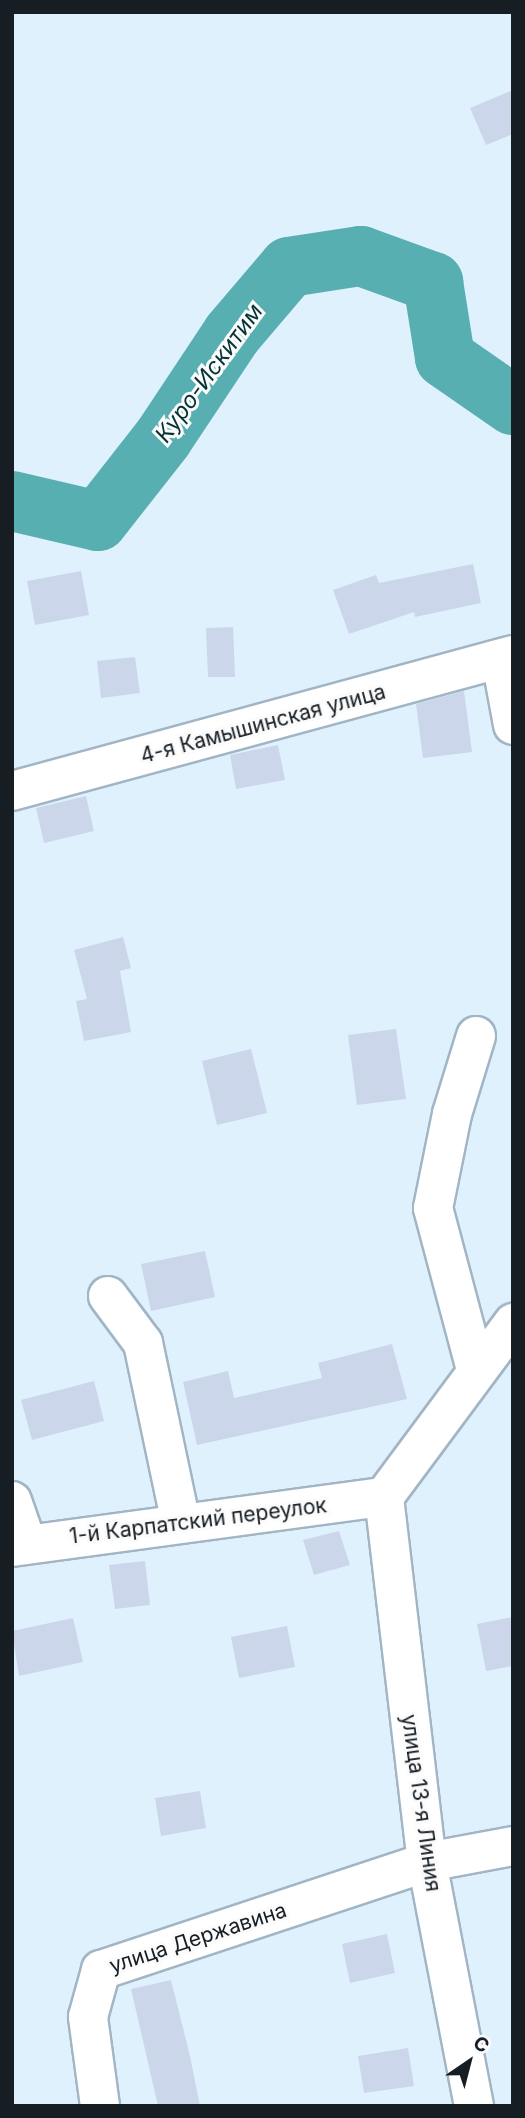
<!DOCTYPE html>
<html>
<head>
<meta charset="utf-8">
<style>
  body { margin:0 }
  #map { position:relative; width:525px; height:2118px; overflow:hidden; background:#e0f1fe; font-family:Inter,sans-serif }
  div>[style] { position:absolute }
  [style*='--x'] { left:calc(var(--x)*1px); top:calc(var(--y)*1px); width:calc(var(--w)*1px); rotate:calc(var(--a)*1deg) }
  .river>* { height:60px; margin:-30px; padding:0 30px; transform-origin:30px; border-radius:30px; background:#58afb1 }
  .building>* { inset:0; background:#cbd6eb }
  .roads { filter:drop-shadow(2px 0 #a1b5c5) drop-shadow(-2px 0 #a1b5c5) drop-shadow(0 2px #a1b5c5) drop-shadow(0 -2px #a1b5c5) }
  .minor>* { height:38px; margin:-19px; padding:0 19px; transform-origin:19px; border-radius:19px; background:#fff }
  span { translate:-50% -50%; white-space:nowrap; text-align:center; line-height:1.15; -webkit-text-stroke:6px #fbfbfb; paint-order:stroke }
  .street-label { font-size:21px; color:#161d23 }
  .water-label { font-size:23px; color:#053233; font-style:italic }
  .frame { position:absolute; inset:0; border:14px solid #161d23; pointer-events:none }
  .north { position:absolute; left:434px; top:2027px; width:70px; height:70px; -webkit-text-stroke:5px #fbfbfb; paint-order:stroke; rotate:35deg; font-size:19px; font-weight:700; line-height:28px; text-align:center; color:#161d23 }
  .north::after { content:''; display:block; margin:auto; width:24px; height:32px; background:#161d23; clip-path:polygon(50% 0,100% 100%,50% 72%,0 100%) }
</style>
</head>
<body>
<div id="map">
  <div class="river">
    <div style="--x:12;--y:501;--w:88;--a:13.1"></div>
    <div style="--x:98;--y:521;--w:105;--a:-51.9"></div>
    <div style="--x:163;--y:438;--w:125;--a:-56.4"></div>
    <div style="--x:232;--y:334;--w:88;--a:-49.6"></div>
    <div style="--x:289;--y:267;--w:73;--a:-8.7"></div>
    <div style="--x:361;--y:256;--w:77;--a:19.9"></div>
    <div style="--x:433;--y:282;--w:77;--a:81"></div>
    <div style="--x:445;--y:358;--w:83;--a:34.7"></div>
  </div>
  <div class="building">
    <div style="clip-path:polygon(513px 90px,513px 134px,486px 145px,470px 108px)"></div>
    <div style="clip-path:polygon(473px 564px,481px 603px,415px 617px,414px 612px,349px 634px,333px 590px,376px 575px,379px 583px)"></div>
    <div style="clip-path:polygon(81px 571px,89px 615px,35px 625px,27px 581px)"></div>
    <div style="clip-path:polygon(233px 627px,235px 677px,208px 677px,206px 628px)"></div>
    <div style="clip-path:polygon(135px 657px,140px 693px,101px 698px,97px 661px)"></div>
    <div style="clip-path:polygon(464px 691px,472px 752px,423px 758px,416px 704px)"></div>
    <div style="clip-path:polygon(278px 745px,285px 780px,236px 789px,230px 755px)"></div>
    <div style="clip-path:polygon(86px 796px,94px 831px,44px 843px,36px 808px)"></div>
    <div style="clip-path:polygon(123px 937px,131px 968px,120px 971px,131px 1032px,84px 1041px,76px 1001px,87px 999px,74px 950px)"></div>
    <div style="clip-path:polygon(396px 1029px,406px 1099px,357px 1105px,348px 1035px)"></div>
    <div style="clip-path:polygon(251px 1049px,267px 1113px,217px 1125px,202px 1061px)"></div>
    <div style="clip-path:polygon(205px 1251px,215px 1297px,151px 1311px,141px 1264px)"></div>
    <div style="clip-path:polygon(392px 1344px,407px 1399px,197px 1445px,183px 1382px,228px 1371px,234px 1398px,322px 1378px,318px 1363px)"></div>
    <div style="clip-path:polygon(94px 1381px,104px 1421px,32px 1440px,21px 1400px)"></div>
    <div style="clip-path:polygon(339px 1531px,350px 1565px,314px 1575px,303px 1540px)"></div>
    <div style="clip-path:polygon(145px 1561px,150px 1605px,115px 1609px,109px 1565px)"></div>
    <div style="clip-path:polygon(513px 1617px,513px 1666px,486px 1671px,477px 1624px)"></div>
    <div style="clip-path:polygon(73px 1618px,83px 1662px,19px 1676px,12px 1631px)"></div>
    <div style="clip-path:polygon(287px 1626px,295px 1667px,239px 1678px,231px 1637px)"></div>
    <div style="clip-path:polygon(200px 1791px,206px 1828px,161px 1836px,155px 1798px)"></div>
    <div style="clip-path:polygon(387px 1934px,395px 1973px,350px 1983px,342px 1944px)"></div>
    <div style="clip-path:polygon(171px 1980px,190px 2056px,200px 2106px,158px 2106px,131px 1989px)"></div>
    <div style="clip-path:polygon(408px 2048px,414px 2086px,364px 2093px,358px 2056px)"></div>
  </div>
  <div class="roads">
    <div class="minor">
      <div style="--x:501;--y:660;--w:66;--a:79.5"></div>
      <div style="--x:12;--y:791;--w:519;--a:-15.19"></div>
      <div style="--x:476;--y:1036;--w:82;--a:107.1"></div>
      <div style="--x:452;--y:1114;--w:96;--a:101.4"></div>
      <div style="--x:433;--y:1208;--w:168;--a:75.1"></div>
      <div style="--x:108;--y:1296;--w:59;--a:53.3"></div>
      <div style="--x:143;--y:1343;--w:184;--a:78.1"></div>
      <div style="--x:384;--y:1497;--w:368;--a:83.3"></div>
      <div style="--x:427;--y:1862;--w:248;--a:79.1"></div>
      <div style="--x:384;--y:1497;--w:217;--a:-53.4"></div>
      <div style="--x:12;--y:1501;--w:46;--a:70.8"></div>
      <div style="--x:12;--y:1547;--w:375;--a:-7.7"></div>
      <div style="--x:100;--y:2106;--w:90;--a:-97.7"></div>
      <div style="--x:88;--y:2017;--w:49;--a:-74.5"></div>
      <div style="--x:101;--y:1970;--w:343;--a:-18.3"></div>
      <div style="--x:427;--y:1862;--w:87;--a:-10.5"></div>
    </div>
  </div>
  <div class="street-label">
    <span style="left:263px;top:724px;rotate:-15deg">4-я Камышинская улица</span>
    <span style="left:198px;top:1521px;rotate:-7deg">1-й Карпатский переулок</span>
    <span style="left:421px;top:1803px;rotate:82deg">улица 13-я Линия</span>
    <span style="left:198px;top:1938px;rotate:-18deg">улица Державина</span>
  </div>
  <div class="water-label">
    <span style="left:209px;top:373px;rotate:-54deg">Куро-Искитим</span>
  </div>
  <div class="frame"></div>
  <div class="north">С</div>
</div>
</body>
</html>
